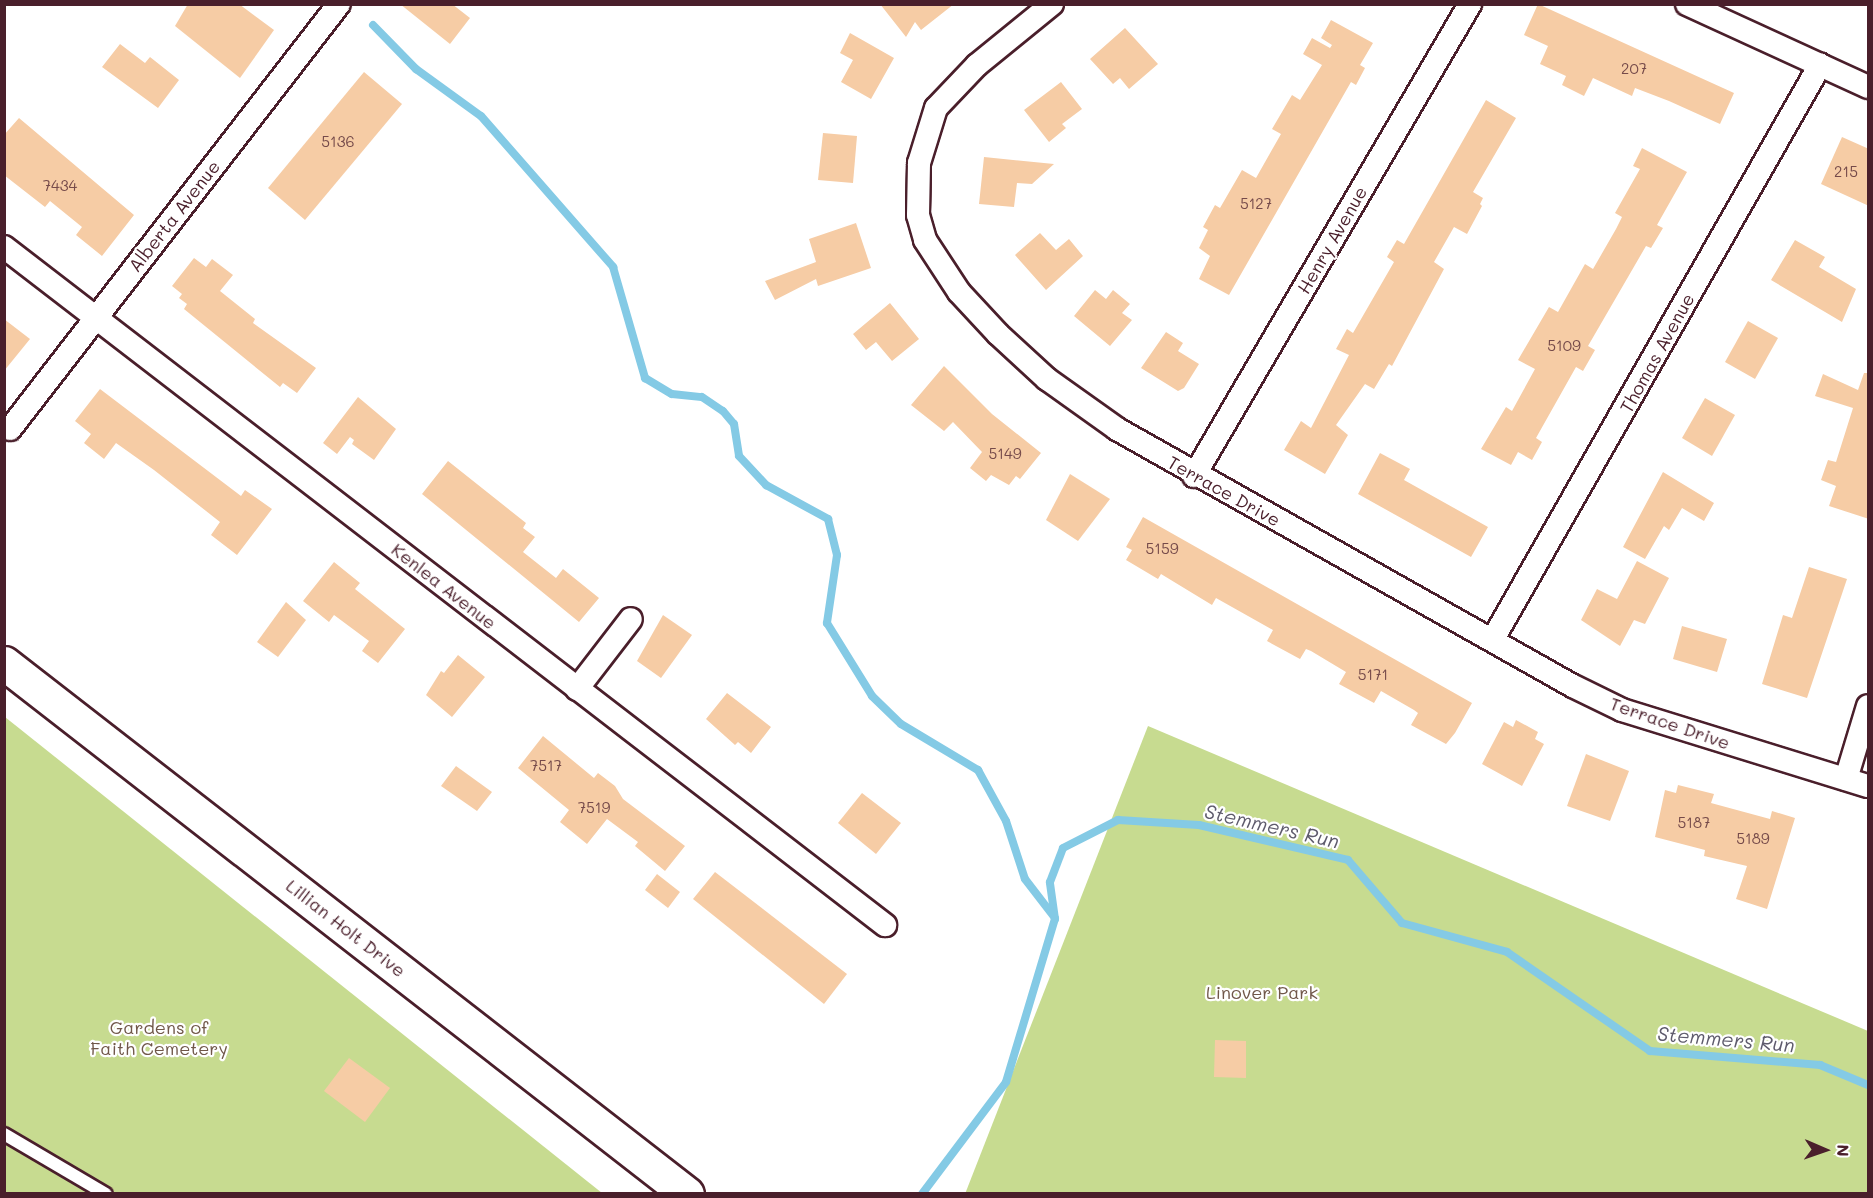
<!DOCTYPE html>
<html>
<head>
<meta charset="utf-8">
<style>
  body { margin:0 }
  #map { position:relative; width:1873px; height:1198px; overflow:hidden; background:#fff; font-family:Mali,sans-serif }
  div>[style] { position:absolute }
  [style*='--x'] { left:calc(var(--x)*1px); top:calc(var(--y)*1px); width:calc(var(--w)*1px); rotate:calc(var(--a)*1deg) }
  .green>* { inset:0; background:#c7db90 }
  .stream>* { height:8px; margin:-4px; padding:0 4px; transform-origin:4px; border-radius:4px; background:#84cae5 }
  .building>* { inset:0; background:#f6cca5 }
  .roads { filter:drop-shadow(2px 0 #4a1f2b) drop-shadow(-2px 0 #4a1f2b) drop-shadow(0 2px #4a1f2b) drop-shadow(0 -2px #4a1f2b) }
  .service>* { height:12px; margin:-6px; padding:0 6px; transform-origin:6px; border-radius:6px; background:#fff }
  .minor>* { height:22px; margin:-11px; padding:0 11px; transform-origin:11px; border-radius:11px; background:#fff }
  .secondary>* { height:33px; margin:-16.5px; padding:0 16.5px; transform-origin:16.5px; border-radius:16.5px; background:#fff }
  span { translate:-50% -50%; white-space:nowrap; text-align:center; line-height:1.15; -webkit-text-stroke:4.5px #fff; paint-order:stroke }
  .number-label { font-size:15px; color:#754a4a }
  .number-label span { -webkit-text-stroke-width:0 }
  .street-label { font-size:18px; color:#4a1f2b }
  .park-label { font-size:18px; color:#705749 }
  .water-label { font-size:20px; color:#5e5b6c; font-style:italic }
  .frame { position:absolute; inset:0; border:6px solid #4a1f2b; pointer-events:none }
  .north { position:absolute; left:1795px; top:1120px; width:60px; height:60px; -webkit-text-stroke:4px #fff; paint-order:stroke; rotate:92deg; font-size:16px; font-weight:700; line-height:24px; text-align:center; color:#4a1f2b }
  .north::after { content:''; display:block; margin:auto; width:21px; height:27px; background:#4a1f2b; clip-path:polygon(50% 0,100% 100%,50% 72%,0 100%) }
</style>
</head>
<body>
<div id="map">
  <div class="green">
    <div style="clip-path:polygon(5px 717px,602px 1193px,5px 1193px)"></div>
    <div style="clip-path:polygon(1148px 726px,1868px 1031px,1868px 1193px,965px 1194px)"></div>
  </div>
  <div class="stream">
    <div style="--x:373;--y:25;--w:62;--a:45.7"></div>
    <div style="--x:416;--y:69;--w:80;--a:35.9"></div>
    <div style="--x:481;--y:116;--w:201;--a:48.8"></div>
    <div style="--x:613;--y:267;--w:116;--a:73.9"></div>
    <div style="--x:645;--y:378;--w:31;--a:31"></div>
    <div style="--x:672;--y:394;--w:30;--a:6"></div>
    <div style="--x:702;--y:397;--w:25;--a:34"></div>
    <div style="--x:723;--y:411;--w:17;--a:50"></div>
    <div style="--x:734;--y:424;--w:32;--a:81"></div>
    <div style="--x:739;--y:456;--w:40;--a:47"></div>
    <div style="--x:766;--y:485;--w:71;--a:28.7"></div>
    <div style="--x:828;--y:519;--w:37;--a:76"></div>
    <div style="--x:837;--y:555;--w:69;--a:98.4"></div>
    <div style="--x:827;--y:623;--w:86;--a:58.3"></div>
    <div style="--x:872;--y:696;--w:40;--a:44"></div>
    <div style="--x:901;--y:724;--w:90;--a:30.9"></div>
    <div style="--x:978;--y:770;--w:58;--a:61.2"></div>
    <div style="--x:1006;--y:821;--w:61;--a:71.9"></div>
    <div style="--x:1025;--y:879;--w:49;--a:52.4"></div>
    <div style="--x:922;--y:1194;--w:140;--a:-53.1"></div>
    <div style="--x:1006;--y:1082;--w:170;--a:-73.3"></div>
    <div style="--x:1055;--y:919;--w:37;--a:-98"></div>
    <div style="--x:1050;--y:882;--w:36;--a:-69"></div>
    <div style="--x:1063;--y:848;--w:62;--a:-27"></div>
    <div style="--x:1118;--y:820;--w:81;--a:3.5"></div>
    <div style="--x:1199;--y:825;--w:153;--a:13.2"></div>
    <div style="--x:1348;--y:860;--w:83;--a:49.4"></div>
    <div style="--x:1402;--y:923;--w:109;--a:15.4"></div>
    <div style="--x:1507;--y:952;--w:174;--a:34.7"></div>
    <div style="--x:1650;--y:1051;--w:171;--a:4.7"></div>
    <div style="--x:1820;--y:1065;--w:52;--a:22.6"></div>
  </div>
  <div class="building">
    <div style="clip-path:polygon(188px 4px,239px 4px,274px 30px,240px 78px,175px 26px)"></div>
    <div style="clip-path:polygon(400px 4px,452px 4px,470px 18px,450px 44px)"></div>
    <div style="clip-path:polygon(880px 4px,954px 4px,921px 30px,915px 22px,906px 37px)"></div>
    <div style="clip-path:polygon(1538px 4px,1734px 93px,1720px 124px,1669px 101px,1635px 88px,1632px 96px,1593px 78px,1584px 96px,1562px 85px,1566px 76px,1540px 64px,1548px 46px,1524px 35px)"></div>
    <div style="clip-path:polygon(1331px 20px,1373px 43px,1360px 65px,1365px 68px,1356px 85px,1351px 82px,1229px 295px,1199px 279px,1210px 256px,1199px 248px,1208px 230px,1203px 227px,1215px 205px,1220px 208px,1242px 170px,1256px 178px,1281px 134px,1272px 129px,1292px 95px,1300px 100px,1322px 65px,1303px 54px,1312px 38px,1330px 48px,1332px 45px,1321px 38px)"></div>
    <div style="clip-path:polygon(1125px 28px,1158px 64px,1129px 89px,1120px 78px,1113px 84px,1090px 59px)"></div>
    <div style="clip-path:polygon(850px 33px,894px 58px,871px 99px,841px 82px,853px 60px,840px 53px)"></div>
    <div style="clip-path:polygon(120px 44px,145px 63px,150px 57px,179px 80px,158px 108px,102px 67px)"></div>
    <div style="clip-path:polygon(364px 72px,402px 104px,305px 220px,268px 188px)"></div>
    <div style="clip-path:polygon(1061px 82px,1082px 109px,1062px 124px,1066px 128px,1049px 142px,1024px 110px)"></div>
    <div style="clip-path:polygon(1486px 100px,1516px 118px,1473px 192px,1483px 198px,1480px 204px,1482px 206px,1467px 234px,1454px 227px,1434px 262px,1444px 269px,1392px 366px,1389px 364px,1374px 389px,1365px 384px,1336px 425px,1348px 435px,1325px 474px,1284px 450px,1301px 421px,1311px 428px,1349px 355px,1336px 349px,1347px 329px,1353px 333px,1394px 262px,1387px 257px,1397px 240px,1404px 244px)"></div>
    <div style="clip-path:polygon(19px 118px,134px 215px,102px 256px,76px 235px,82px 227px,50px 201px,45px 207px,4px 175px,4px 135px)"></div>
    <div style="clip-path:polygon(823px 133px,857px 136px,853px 183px,818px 180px)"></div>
    <div style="clip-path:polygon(1842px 137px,1869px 149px,1869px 206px,1821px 184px)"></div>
    <div style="clip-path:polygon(1642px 148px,1687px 172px,1657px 225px,1663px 228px,1651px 248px,1646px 246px,1588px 346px,1595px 350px,1583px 371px,1576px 367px,1536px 438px,1542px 442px,1532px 460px,1518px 452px,1511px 465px,1481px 449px,1506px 407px,1512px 411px,1535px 369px,1518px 360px,1549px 307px,1558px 312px,1585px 264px,1593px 269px,1616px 229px,1622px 217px,1615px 213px,1640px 169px,1633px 166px)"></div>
    <div style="clip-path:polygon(984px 157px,1054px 164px,1032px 184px,1017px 183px,1014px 207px,979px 204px)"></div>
    <div style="clip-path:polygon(856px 223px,871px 268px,818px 286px,816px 279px,775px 300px,765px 281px,816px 262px,809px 239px)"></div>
    <div style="clip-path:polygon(1040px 233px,1056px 250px,1069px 239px,1083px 256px,1046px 290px,1015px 255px)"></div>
    <div style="clip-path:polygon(1795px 240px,1825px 257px,1819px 267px,1856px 289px,1842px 322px,1771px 280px)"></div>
    <div style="clip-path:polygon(194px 258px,206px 267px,212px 259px,233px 275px,220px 291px,255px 319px,253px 323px,316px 368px,297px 393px,283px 383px,280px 387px,184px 309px,187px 304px,179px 298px,182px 294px,172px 286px)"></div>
    <div style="clip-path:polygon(1095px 290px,1106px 299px,1113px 290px,1130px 304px,1122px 313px,1132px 320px,1110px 346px,1074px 316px)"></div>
    <div style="clip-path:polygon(890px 303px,919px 339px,892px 361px,876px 342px,866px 350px,853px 334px)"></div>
    <div style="clip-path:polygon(4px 319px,30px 339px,4px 371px)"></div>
    <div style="clip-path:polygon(1748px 321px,1778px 338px,1755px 379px,1725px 362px)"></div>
    <div style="clip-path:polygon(1166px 332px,1183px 343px,1178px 351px,1199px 364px,1184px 388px,1178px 391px,1141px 368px)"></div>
    <div style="clip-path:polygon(944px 366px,992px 414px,1041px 453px,1020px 479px,1016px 476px,1009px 485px,991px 475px,986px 481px,970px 468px,982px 452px,953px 422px,944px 431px,911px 405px)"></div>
    <div style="clip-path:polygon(1864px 373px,1869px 373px,1869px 519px,1829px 506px,1836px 486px,1821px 480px,1828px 460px,1836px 462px,1853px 408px,1815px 396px,1823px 374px,1858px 390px)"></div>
    <div style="clip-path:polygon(100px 389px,241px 496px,245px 490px,272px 509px,237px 555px,211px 535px,220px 522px,154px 470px,116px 443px,104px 459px,84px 443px,91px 434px,75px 421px)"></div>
    <div style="clip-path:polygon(358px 397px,396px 429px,374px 460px,352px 444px,354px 440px,350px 437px,337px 454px,323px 443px)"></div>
    <div style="clip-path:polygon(1705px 398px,1735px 415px,1712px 456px,1682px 438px)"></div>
    <div style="clip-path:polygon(1380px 453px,1410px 469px,1404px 480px,1488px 527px,1471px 557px,1358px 494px)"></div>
    <div style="clip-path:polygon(448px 461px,526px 523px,523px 528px,535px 537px,523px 552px,556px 578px,563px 569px,599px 598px,579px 622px,422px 494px)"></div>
    <div style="clip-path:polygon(1663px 472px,1714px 503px,1704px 521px,1682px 508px,1669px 530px,1664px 526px,1645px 559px,1623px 547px)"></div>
    <div style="clip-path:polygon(1070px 474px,1110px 499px,1078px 541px,1046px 520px)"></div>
    <div style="clip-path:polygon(1143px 517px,1472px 703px,1455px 733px,1446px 744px,1411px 725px,1418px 713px,1414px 710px,1381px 691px,1374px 703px,1339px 684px,1346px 672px,1311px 651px,1306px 649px,1300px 659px,1267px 641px,1273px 630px,1216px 598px,1212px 605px,1161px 574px,1158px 579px,1126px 560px,1132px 550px,1126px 547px)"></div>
    <div style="clip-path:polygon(1637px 561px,1669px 578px,1645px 624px,1634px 620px,1620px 646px,1581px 620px,1597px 589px,1617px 599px)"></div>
    <div style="clip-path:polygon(334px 562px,360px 583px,355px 589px,405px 629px,378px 663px,362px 651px,369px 641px,334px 615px,329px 622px,303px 601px)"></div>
    <div style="clip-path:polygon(1809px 567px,1847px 579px,1807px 698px,1762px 684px,1783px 615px,1792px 618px)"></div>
    <div style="clip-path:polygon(286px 602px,306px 620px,278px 657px,257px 642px)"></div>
    <div style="clip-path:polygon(663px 615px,692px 635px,661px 678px,637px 661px)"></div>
    <div style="clip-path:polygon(1682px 626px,1727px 639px,1717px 672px,1673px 659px)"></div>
    <div style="clip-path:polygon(458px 655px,485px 677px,452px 717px,426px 695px,441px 671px,444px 673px)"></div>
    <div style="clip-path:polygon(727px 693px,771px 727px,751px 753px,738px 742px,735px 745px,706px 719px)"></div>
    <div style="clip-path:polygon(1516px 720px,1538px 732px,1535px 739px,1544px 744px,1522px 786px,1482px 764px,1504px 722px,1513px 727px)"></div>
    <div style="clip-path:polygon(543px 736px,594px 778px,598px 773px,615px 786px,623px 799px,685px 846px,665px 871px,635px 846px,638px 842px,607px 819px,587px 844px,560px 822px,569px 810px,518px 768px)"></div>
    <div style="clip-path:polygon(1586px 754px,1629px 771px,1610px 821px,1567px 806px)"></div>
    <div style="clip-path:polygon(456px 766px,492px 792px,477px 811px,441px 786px)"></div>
    <div style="clip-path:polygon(1678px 785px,1714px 794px,1711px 803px,1770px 819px,1772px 811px,1795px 818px,1767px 909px,1736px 899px,1747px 866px,1704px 856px,1705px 850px,1655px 837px,1665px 790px,1676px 793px)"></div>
    <div style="clip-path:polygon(862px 793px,901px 823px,876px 854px,838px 823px)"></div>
    <div style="clip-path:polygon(715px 872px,847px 974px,824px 1004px,693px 899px)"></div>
    <div style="clip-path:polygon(657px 874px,680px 892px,668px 908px,645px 890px)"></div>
    <div style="clip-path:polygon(1215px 1040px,1246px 1041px,1246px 1078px,1214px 1077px)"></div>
    <div style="clip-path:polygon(349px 1058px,390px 1088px,365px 1122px,324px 1091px)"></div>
  </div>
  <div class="roads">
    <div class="service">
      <div style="--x:4;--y:1134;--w:118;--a:30.5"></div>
    </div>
    <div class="minor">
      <div style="--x:1052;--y:4;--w:97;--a:140.9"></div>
      <div style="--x:977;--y:65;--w:59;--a:133.6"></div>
      <div style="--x:936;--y:108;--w:58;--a:107.2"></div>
      <div style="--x:919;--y:163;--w:52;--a:91.1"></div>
      <div style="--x:918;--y:215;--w:26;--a:74"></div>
      <div style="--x:925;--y:240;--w:62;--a:56.8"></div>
      <div style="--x:959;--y:292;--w:57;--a:47.1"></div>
      <div style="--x:998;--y:334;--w:67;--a:42.6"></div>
      <div style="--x:1047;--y:379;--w:86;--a:35.5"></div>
      <div style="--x:1117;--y:429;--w:523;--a:29.41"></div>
      <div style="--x:1573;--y:686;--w:55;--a:26.1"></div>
      <div style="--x:1622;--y:710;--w:257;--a:17.2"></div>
      <div style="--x:1687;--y:4;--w:199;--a:24.6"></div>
      <div style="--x:4;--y:247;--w:1112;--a:37.58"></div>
      <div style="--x:10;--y:429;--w:537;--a:-52.26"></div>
      <div style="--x:1194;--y:476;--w:547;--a:-59.68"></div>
      <div style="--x:1493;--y:639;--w:661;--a:-60.33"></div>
      <div style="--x:577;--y:689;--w:88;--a:-52.4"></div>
      <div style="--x:1846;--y:779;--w:76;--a:-73.2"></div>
    </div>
    <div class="secondary">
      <div style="--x:4;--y:663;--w:865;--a:37.86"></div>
    </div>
  </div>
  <div class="number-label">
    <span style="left:1634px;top:69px">207</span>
    <span style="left:338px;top:142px">5136</span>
    <span style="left:1846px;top:172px">215</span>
    <span style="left:60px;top:186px">7434</span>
    <span style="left:1256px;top:204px">5127</span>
    <span style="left:1564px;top:346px">5109</span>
    <span style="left:1005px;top:454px">5149</span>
    <span style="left:1162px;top:549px">5159</span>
    <span style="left:1373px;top:675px">5171</span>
    <span style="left:546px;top:766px">7517</span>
    <span style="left:594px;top:808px">7519</span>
    <span style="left:1694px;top:823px">5187</span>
    <span style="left:1753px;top:839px">5189</span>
  </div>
  <div class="street-label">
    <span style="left:174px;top:216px;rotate:-52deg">Alberta Avenue</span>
    <span style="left:1332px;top:240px;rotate:-60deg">Henry Avenue</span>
    <span style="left:1657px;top:353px;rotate:-61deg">Thomas Avenue</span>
    <span style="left:1224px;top:491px;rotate:29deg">Terrace Drive</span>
    <span style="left:444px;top:586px;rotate:38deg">Kenlea Avenue</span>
    <span style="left:1670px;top:723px;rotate:19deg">Terrace Drive</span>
    <span style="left:346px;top:928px;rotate:38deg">Lillian Holt Drive</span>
  </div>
  <div class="park-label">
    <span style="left:1262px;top:992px">Linover Park</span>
    <span style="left:159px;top:1038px">Gardens of<br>Faith Cemetery</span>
  </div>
  <div class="water-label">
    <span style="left:1272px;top:826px;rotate:13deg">Stemmers Run</span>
    <span style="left:1726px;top:1039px;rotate:5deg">Stemmers Run</span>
  </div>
  <div class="frame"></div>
  <div class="north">N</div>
</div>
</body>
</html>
